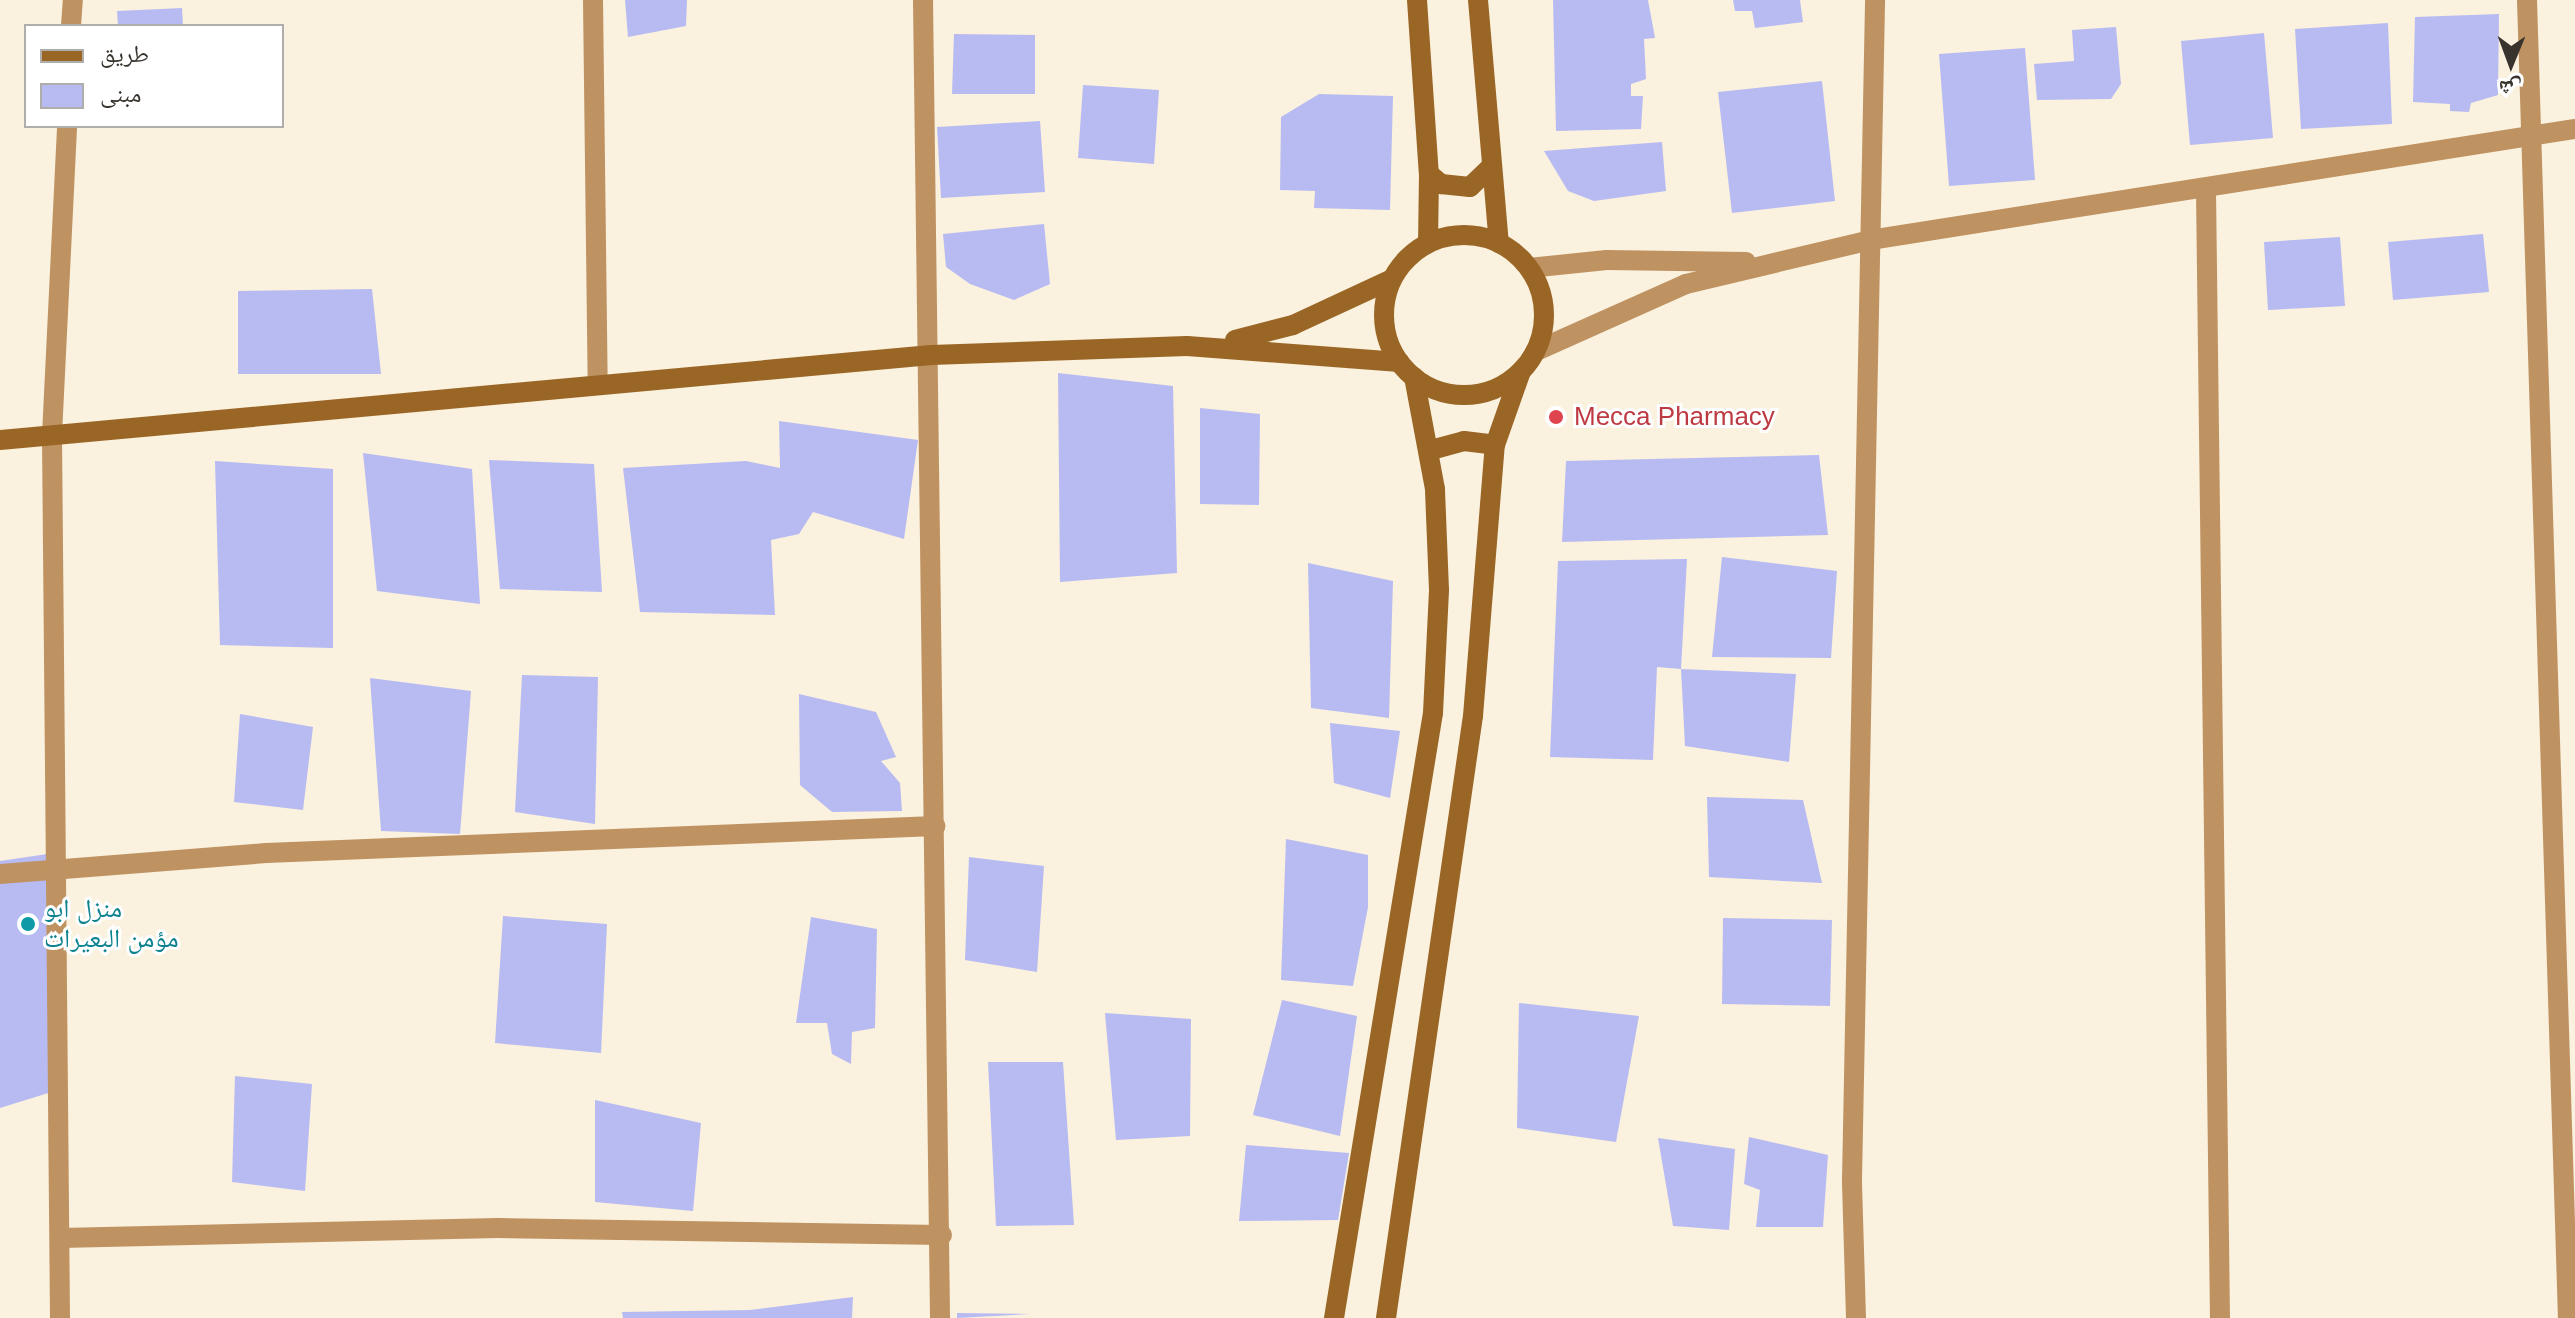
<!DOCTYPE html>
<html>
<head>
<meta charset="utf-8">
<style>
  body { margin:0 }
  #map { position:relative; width:2575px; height:1318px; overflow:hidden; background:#faf1de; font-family:Arial,"Noto Naskh Arabic",sans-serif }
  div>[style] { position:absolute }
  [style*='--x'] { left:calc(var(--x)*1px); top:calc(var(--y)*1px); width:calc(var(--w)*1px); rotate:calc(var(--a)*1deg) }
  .building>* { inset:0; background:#b8bbf2 }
  .street>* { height:20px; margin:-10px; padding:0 10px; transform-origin:10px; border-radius:10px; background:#bf9261 }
  .secondary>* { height:20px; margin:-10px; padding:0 10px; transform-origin:10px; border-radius:10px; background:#9a6626 }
  .secondary>.ring { margin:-10px; padding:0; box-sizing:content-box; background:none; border:20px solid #9a6626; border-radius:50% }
  .dots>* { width:22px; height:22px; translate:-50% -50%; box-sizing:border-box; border:4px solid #fff; border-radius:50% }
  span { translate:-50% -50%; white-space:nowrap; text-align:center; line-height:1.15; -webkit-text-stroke:6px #fff; paint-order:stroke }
  .health-label { font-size:26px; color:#be3a42 }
  .left { translate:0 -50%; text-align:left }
  .culture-label { font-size:26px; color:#0d838f }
  .legend { position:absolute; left:24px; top:24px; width:260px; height:104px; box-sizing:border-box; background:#fff; border:2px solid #afaeab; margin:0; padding:10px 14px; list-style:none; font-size:24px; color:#38342d }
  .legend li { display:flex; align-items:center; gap:16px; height:40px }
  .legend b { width:40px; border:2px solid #afaeab }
  .north { position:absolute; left:2471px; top:24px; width:80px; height:80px; -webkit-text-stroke:6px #fff; paint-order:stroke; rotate:181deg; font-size:22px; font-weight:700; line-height:32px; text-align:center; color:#38342d }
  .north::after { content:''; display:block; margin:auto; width:28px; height:36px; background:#38342d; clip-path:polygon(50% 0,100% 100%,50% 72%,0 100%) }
</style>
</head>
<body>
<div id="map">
  <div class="building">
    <div style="clip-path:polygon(625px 0,687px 0,686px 26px,628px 37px)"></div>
    <div style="clip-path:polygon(1553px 0,1648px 0,1655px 38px,1644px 39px,1646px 79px,1631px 84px,1631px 96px,1643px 96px,1641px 129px,1556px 131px)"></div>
    <div style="clip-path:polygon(1733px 0,1800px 0,1803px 22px,1755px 28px,1752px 11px,1735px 11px)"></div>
    <div style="clip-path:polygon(182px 8px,183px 26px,118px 26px,117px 11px)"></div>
    <div style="clip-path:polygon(2499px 14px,2498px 95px,2471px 103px,2469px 112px,2450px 111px,2450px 104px,2413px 102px,2415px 17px)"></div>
    <div style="clip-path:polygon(2388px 23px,2392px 124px,2301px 129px,2295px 29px)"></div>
    <div style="clip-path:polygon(2116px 27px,2121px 84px,2111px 99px,2037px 100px,2034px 64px,2074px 61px,2072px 30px)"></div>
    <div style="clip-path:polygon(2264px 33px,2273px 138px,2190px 145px,2181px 41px)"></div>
    <div style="clip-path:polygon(954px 34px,1035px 35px,1035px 94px,952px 94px)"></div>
    <div style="clip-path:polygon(2025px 48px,2035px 180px,1949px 186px,1939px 54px)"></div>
    <div style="clip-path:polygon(1822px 81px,1835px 201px,1732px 213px,1718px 92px)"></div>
    <div style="clip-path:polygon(1083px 85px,1159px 90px,1154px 164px,1078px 158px)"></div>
    <div style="clip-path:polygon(1319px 94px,1393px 96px,1390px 210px,1314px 208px,1315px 191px,1280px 190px,1281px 117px)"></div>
    <div style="clip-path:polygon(1040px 121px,1045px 192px,941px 198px,937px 127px)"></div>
    <div style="clip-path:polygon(1662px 142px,1666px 191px,1594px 201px,1568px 191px,1544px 151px)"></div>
    <div style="clip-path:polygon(1044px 224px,1050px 284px,1014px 300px,970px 284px,946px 267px,943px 234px)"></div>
    <div style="clip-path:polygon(2483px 234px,2489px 292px,2393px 300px,2388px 242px)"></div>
    <div style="clip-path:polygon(2340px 237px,2345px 306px,2268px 310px,2264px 242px)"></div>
    <div style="clip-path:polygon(372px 289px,381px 374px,238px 374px,238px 291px)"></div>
    <div style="clip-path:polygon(1058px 373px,1173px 386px,1177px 573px,1060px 582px)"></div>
    <div style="clip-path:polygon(1200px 408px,1260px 414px,1259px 505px,1200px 504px)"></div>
    <div style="clip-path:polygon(779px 421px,918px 440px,904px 539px,813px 512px,799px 534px,771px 540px,775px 615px,640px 612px,623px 468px,746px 461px,780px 468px)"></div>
    <div style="clip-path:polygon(363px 453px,472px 469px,480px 604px,377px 591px)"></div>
    <div style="clip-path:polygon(1819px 455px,1828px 535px,1562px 542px,1566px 461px)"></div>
    <div style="clip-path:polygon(489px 460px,594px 464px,602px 592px,500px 589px)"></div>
    <div style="clip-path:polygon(215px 461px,333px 469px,333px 648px,220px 645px)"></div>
    <div style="clip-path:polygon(1722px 557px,1837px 571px,1831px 658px,1712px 657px)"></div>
    <div style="clip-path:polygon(1687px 559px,1681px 669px,1657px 667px,1653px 760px,1550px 757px,1558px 561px)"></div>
    <div style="clip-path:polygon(1308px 563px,1393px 581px,1389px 718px,1311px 708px)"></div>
    <div style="clip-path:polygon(1681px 669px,1796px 674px,1789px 762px,1685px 746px)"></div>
    <div style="clip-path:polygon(522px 675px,598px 677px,595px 824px,515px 812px)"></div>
    <div style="clip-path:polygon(370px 678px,471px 691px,460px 834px,381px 831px)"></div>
    <div style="clip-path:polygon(799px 694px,876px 712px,896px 757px,881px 761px,900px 783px,902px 811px,832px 812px,800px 785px)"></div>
    <div style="clip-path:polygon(240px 714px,313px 727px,303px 810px,234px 802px)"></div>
    <div style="clip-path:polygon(1330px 723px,1400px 731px,1390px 798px,1334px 783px)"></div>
    <div style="clip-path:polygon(1707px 797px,1803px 800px,1822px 883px,1709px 877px)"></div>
    <div style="clip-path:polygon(1286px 839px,1368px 855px,1368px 907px,1353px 986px,1281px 980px)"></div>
    <div style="clip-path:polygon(54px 853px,58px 1090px,0 1108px,0 861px)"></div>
    <div style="clip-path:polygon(969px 857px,1044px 866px,1037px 972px,965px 960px)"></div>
    <div style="clip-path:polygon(503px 916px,607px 924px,601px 1053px,495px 1043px)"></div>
    <div style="clip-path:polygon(811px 917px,877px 929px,875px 1028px,852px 1032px,851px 1064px,832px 1054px,827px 1023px,796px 1023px)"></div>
    <div style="clip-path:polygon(1723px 918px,1832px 920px,1830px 1006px,1722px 1004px)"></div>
    <div style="clip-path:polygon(1282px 1000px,1357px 1016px,1340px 1136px,1253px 1115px)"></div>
    <div style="clip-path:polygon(1519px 1003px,1639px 1016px,1616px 1142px,1517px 1128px)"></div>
    <div style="clip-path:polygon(1105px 1013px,1191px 1019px,1190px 1136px,1116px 1140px)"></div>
    <div style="clip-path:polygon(988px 1062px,1063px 1062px,1074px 1225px,996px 1226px)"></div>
    <div style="clip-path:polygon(235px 1076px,312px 1084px,305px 1191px,232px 1182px)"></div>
    <div style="clip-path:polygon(595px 1100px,701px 1123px,693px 1211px,595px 1202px)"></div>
    <div style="clip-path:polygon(1749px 1137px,1828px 1155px,1823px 1227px,1756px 1227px,1760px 1190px,1744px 1184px)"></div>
    <div style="clip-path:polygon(1658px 1138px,1735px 1149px,1729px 1230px,1673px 1226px)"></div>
    <div style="clip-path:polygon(1246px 1145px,1349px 1153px,1338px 1220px,1239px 1221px)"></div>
    <div style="clip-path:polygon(853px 1297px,852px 1318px,623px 1318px,622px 1312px,750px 1310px)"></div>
    <div style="clip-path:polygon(957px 1313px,1030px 1314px,957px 1318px)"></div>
  </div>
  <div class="street">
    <div style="--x:593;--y:0;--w:385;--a:89.3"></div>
    <div style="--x:923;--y:0;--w:1318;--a:89.26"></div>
    <div style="--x:2527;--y:0;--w:1319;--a:88.22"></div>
    <div style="--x:71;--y:26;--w:26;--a:-86"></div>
    <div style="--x:2206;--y:190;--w:1128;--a:89.29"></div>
    <div style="--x:1529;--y:268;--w:78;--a:-5.9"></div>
    <div style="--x:1607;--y:260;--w:139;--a:0.8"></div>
    <div style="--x:1536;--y:351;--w:164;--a:-24.1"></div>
    <div style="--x:1686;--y:284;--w:189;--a:-13.4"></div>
    <div style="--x:1870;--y:240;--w:714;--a:-8.95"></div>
    <div style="--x:0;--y:874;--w:267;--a:-4.5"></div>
    <div style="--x:266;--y:853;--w:670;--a:-2.31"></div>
    <div style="--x:61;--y:1238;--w:437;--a:-1.3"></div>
    <div style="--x:498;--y:1228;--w:444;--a:0.9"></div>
    <div style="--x:60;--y:1318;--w:883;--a:-90.52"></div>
    <div style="--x:52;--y:435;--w:309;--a:-87.2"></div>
    <div style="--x:1856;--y:1318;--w:138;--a:-91.7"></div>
    <div style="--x:1852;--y:1180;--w:1180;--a:-88.88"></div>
  </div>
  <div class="secondary">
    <div style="--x:1417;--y:0;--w:174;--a:86.1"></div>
    <div style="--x:1429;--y:174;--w:69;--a:90.8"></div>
    <div style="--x:1478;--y:0;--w:244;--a:85.1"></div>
    <div style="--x:1429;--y:174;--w:16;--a:40"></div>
    <div style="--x:1441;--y:184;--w:29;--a:6"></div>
    <div style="--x:1470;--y:187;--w:29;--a:-44"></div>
    <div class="ring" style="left:1384px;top:235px;width:140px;height:140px"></div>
    <div style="--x:1235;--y:340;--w:60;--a:-14.5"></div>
    <div style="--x:1293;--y:325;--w:109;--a:-24.9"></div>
    <div style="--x:0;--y:440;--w:935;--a:-5.22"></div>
    <div style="--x:931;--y:355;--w:256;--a:-2"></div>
    <div style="--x:1187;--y:346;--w:213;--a:4.3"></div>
    <div style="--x:1431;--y:450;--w:34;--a:-15"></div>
    <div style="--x:1464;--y:441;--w:31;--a:7"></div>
    <div style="--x:1334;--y:1318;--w:613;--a:-80.71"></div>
    <div style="--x:1433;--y:713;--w:123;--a:-87.2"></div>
    <div style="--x:1439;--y:590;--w:101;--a:-92.3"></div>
    <div style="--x:1435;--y:489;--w:114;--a:-100.6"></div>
    <div style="--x:1386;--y:1318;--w:608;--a:-81.78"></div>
    <div style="--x:1473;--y:716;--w:272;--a:-85.4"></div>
    <div style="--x:1495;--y:445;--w:78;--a:-70.6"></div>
  </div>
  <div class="dots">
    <div style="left:1556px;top:417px;background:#e0444e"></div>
    <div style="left:28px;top:924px;background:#0f9aa8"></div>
  </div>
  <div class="health-label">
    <span class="left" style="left:1574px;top:417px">Mecca Pharmacy</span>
  </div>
  <div class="culture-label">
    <span class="left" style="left:44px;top:924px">منزل ابو<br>مؤمن البعيرات</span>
  </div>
  <ul class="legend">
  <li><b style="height:10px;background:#9a6626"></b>طريق</li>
  <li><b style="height:22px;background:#b8bbf2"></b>مبنى</li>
  </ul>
  <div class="north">ش</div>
</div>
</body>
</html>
